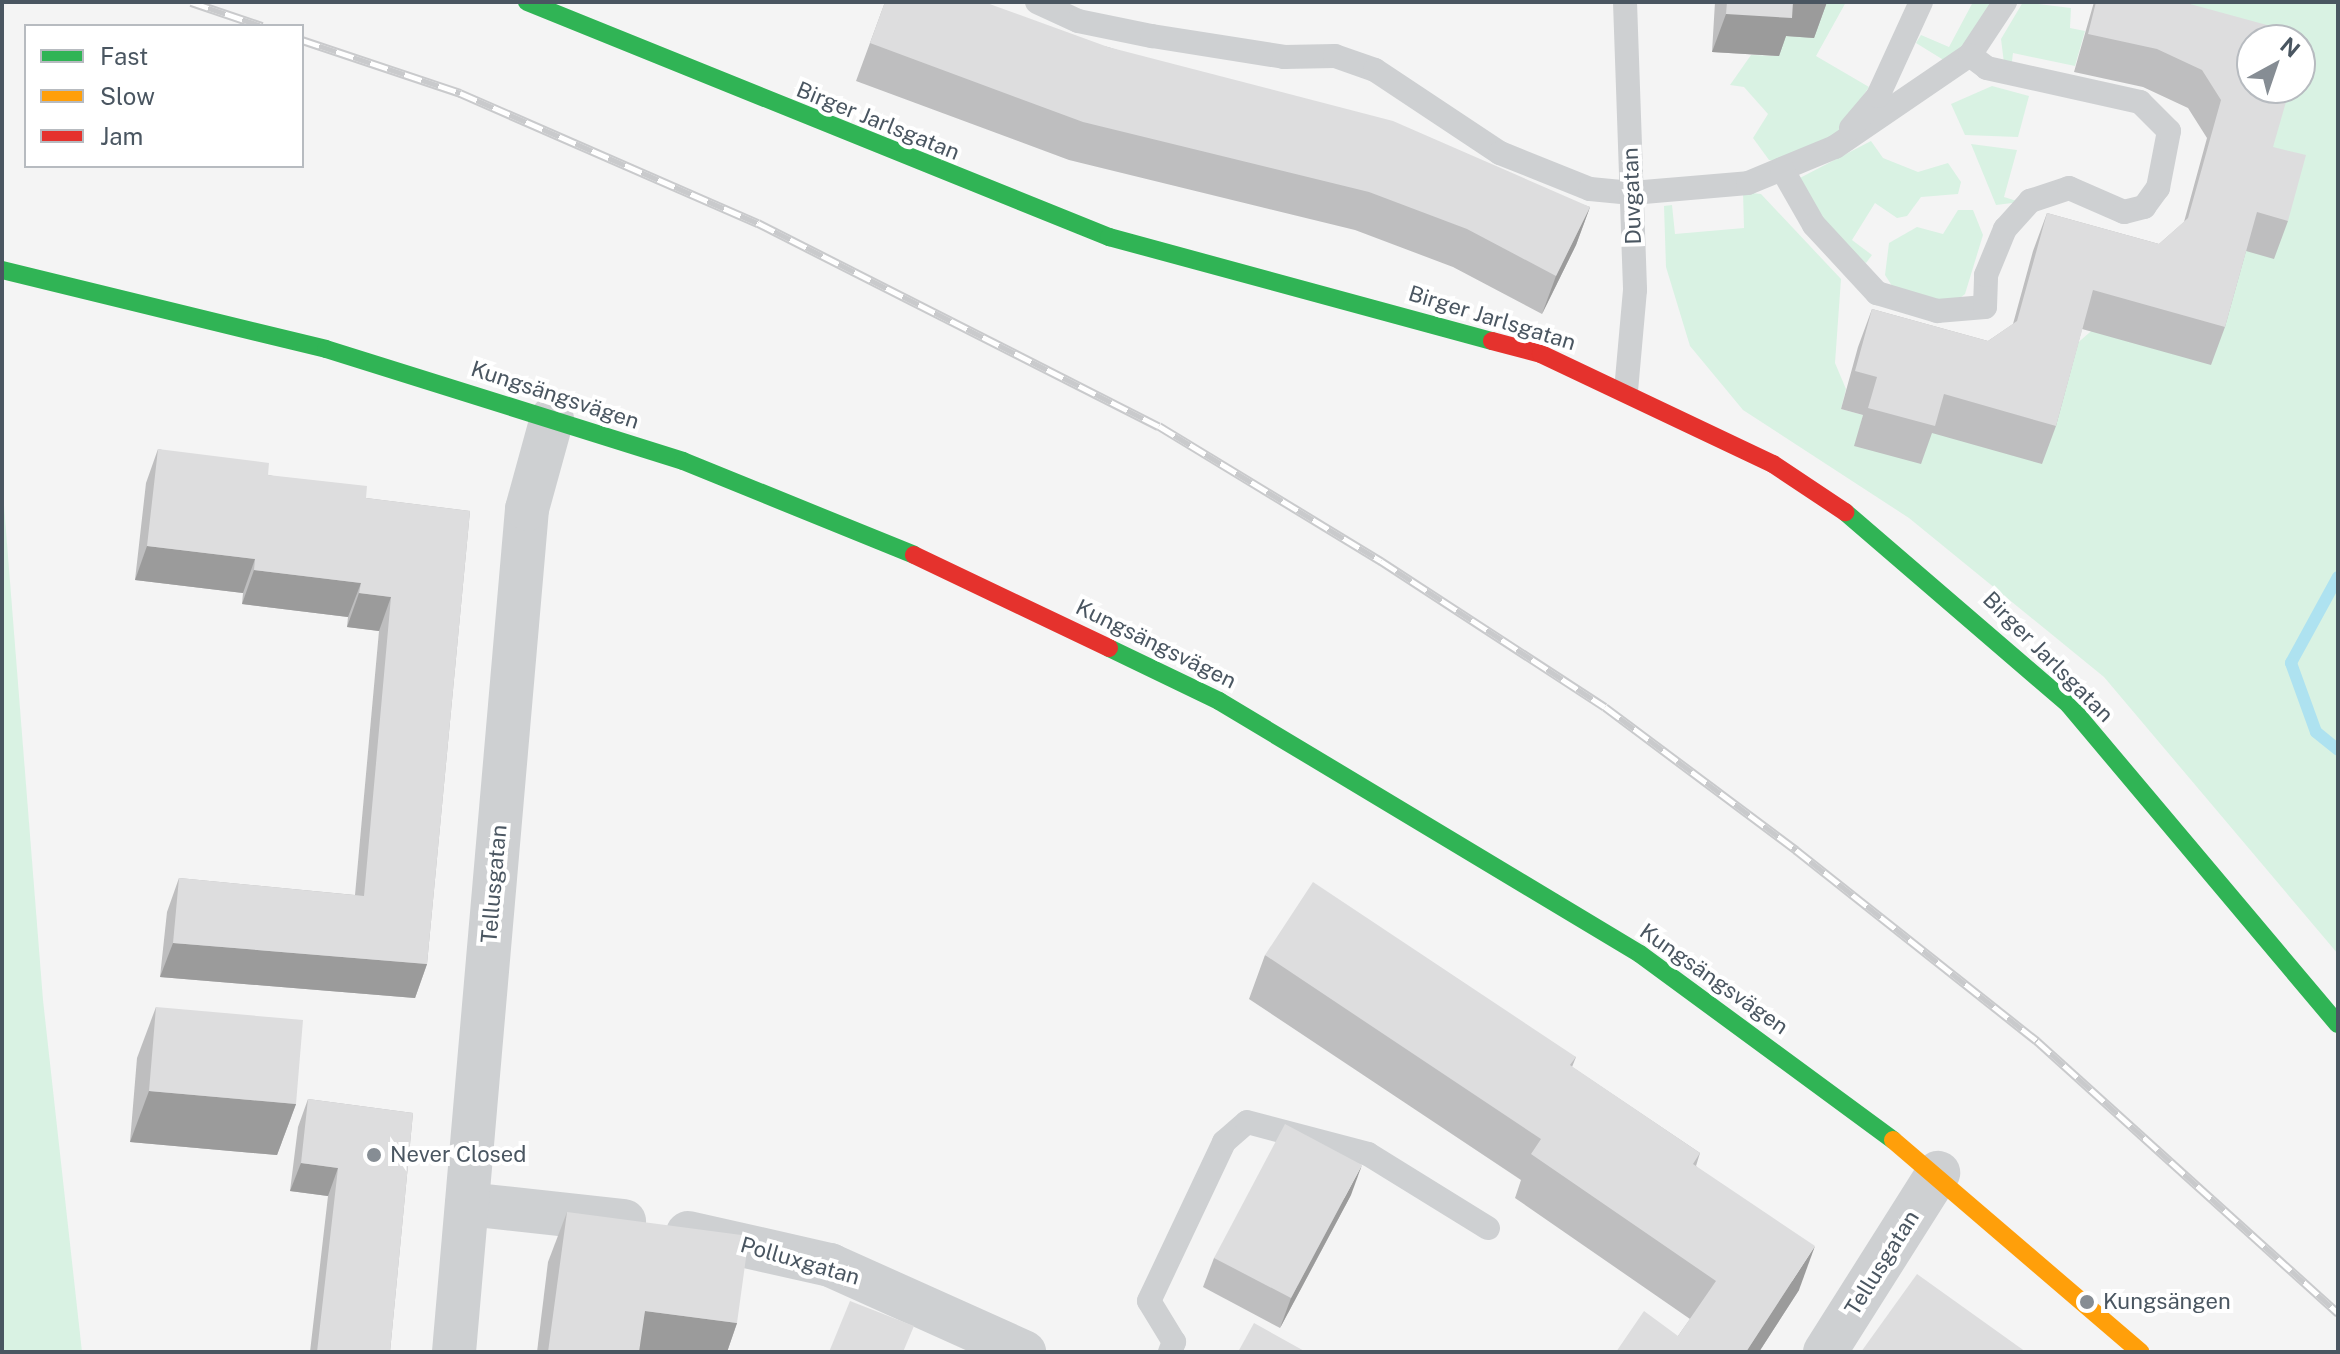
<!DOCTYPE html>
<html>
<head>
<meta charset="utf-8">
<style>
  body { margin:0 }
  #map { position:relative; width:2340px; height:1354px; overflow:hidden; background:#f4f4f4; font-family:"Public Sans",sans-serif }
  div>[style] { position:absolute }
  [style*='--x'] { left:calc(var(--x)*1px); top:calc(var(--y)*1px); width:calc(var(--w)*1px); rotate:calc(var(--a)*1deg) }
  .green>* { inset:0; background:#d9f2e3 }
  .stream>* { height:12px; margin:-6px; padding:0 6px; transform-origin:6px; border-radius:6px; background:#aee2f0 }
  .lane>* { height:24px; margin:-12px; padding:0 12px; transform-origin:12px; border-radius:12px; background:#ced0d2 }
  .street>* { height:44px; margin:-22px; padding:0 22px; transform-origin:22px; border-radius:22px; background:#ced0d2 }
  .fast>* { height:18px; margin:-9px; padding:0 9px; transform-origin:9px; border-radius:9px; background:#30b455 }
  .slow>* { height:18px; margin:-9px; padding:0 9px; transform-origin:9px; border-radius:9px; background:#ff9f0a }
  .jam>* { height:18px; margin:-9px; padding:0 9px; transform-origin:9px; border-radius:9px; background:#e5322d }
  .rail>* { height:9px; margin-top:-4.5px; transform-origin:0; background:repeating-linear-gradient(90deg,#fff 0 18px,#c9cacc 0 36px); box-sizing:border-box; border-block:2px solid #c9cacc }
  .wall>* { inset:0; background:#bebebf }
  .shaded-wall>* { inset:0; background:#9b9b9b }
  .building>* { inset:0; background:#ddddde }
  .dots>* { width:22px; height:22px; translate:-50% -50%; box-sizing:border-box; border:4px solid #fff; border-radius:50% }
  span { translate:-50% -50%; white-space:nowrap; text-align:center; line-height:1.15; -webkit-text-stroke:8px #fff; paint-order:stroke }
  .street-label { font-size:22px; color:#4a5661 }
  .poi-label { font-size:22px; color:#4a5661 }
  .left { translate:0 -50%; text-align:left }
  .frame { position:absolute; inset:0; border:4px solid #4a5661; pointer-events:none }
  .legend { position:absolute; left:24px; top:24px; width:280px; height:144px; box-sizing:border-box; background:#fff; border:2px solid #b7bbc0; margin:0; padding:10px 14px; list-style:none; font-size:24px; color:#4a5661 }
  .legend li { display:flex; align-items:center; gap:16px; height:40px }
  .legend b { width:40px; border:2px solid #b7bbc0 }
  .north { position:absolute; left:2236px; top:24px; width:80px; height:80px; box-sizing:border-box; background:#fff; border:2px solid #b7bbc0; border-radius:50%; rotate:40deg; font-size:22px; font-weight:700; line-height:32px; text-align:center; color:#4a5661 }
  .north::after { content:''; display:block; margin:auto; width:28px; height:36px; background:#868d94; clip-path:polygon(50% 0,100% 100%,50% 72%,0 100%) }
</style>
</head>
<body>
<div id="map">
  <div class="green">
    <div style="clip-path:polygon(1816px 2px,1846px 2px,1816px 56px,1869px 87px,1835px 138px,1783px 162px,1769px 160px,1753px 138px,1768px 114px,1744px 87px,1730px 85px,1751px 55px,1778px 56px,1780px 36px)"></div>
    <div style="clip-path:polygon(1973px 2px,1998px 2px,1950px 64px,1916px 43px,1921px 35px,1949px 47px)"></div>
    <div style="clip-path:polygon(2023px 2px,2071px 8px,2070px 28px,2085px 31px,2075px 66px,2013px 53px,2011px 69px,2004px 63px,2001px 39px)"></div>
    <div style="clip-path:polygon(2150px 2px,2338px 2px,2338px 954px,2104px 677px,1909px 518px,1743px 410px,1690px 346px,1666px 267px,1664px 206px,1672px 205px,1675px 234px,1744px 228px,1743px 192px,1761px 194px,1841px 279px,1835px 363px,1846px 389px,1841px 409px,1863px 415px,1855px 446px,1930px 432px,2074px 346px,2260px 185px,2286px 88px,2300px 88px,2300px 40px,2252px 40px)"></div>
    <div style="clip-path:polygon(1992px 86px,2029px 96px,2018px 137px,1965px 135px,1951px 104px)"></div>
    <div style="clip-path:polygon(1871px 141px,1883px 158px,1918px 172px,1948px 163px,1961px 182px,1958px 194px,1921px 197px,1907px 216px,1897px 218px,1875px 203px,1852px 240px,1872px 255px,1866px 263px,1836px 245px,1796px 180px)"></div>
    <div style="clip-path:polygon(1971px 144px,2017px 150px,2004px 197px,2020px 202px,1996px 205px)"></div>
    <div style="clip-path:polygon(1958px 210px,1973px 210px,1983px 235px,1965px 294px,1951px 305px,1896px 292px,1885px 275px,1889px 243px,1917px 227px,1943px 234px)"></div>
    <div style="clip-path:polygon(2px 480px,43px 1000px,82px 1352px,2px 1352px)"></div>
  </div>
  <div class="stream">
    <div style="--x:2338;--y:577;--w:98;--a:118.7"></div>
    <div style="--x:2291;--y:663;--w:73;--a:70.1"></div>
    <div style="--x:2316;--y:732;--w:28;--a:39"></div>
  </div>
  <div class="lane">
    <div style="--x:1037;--y:2;--w:45;--a:24.9"></div>
    <div style="--x:1078;--y:21;--w:76;--a:11.5"></div>
    <div style="--x:1152;--y:36;--w:134;--a:9"></div>
    <div style="--x:1284;--y:57;--w:51;--a:-1.1"></div>
    <div style="--x:1335;--y:56;--w:42;--a:19.3"></div>
    <div style="--x:1375;--y:70;--w:150;--a:33.6"></div>
    <div style="--x:1500;--y:153;--w:97;--a:21.8"></div>
    <div style="--x:1590;--y:189;--w:42;--a:5.4"></div>
    <div style="--x:1632;--y:193;--w:116;--a:-4.9"></div>
    <div style="--x:1748;--y:183;--w:94;--a:-22.5"></div>
    <div style="--x:1835;--y:147;--w:163;--a:-34.3"></div>
    <div style="--x:1970;--y:55;--w:64;--a:-56.6"></div>
    <div style="--x:1625;--y:2;--w:288;--a:88"></div>
    <div style="--x:1635;--y:290;--w:100;--a:95.1"></div>
    <div style="--x:1851;--y:128;--w:42;--a:-49.8"></div>
    <div style="--x:1878;--y:96;--w:103;--a:-65.4"></div>
    <div style="--x:1782;--y:169;--w:64;--a:60.3"></div>
    <div style="--x:1814;--y:225;--w:93;--a:47.2"></div>
    <div style="--x:1877;--y:293;--w:63;--a:16.7"></div>
    <div style="--x:1937;--y:311;--w:48;--a:-4.8"></div>
    <div style="--x:1985;--y:307;--w:32;--a:-88"></div>
    <div style="--x:1986;--y:275;--w:50;--a:-67.6"></div>
    <div style="--x:2005;--y:229;--w:38;--a:-48"></div>
    <div style="--x:2030;--y:201;--w:41;--a:-18.4"></div>
    <div style="--x:2069;--y:188;--w:60;--a:23.6"></div>
    <div style="--x:2124;--y:212;--w:21;--a:-14"></div>
    <div style="--x:2144;--y:207;--w:24;--a:-54"></div>
    <div style="--x:2158;--y:188;--w:58;--a:-79.1"></div>
    <div style="--x:2169;--y:131;--w:41;--a:-135"></div>
    <div style="--x:2140;--y:102;--w:157;--a:-167.5"></div>
    <div style="--x:1987;--y:68;--w:21;--a:-143"></div>
    <div style="--x:1170;--y:1352;--w:11;--a:-68"></div>
    <div style="--x:1174;--y:1342;--w:48;--a:-121.4"></div>
    <div style="--x:1149;--y:1301;--w:176;--a:-64.7"></div>
    <div style="--x:1224;--y:1142;--w:30;--a:-41"></div>
    <div style="--x:1247;--y:1122;--w:125;--a:14.8"></div>
    <div style="--x:1368;--y:1154;--w:141;--a:31.7"></div>
  </div>
  <div class="street">
    <div style="--x:467;--y:1204;--w:158;--a:6.2"></div>
    <div style="--x:688;--y:1233;--w:146;--a:12.7"></div>
    <div style="--x:830;--y:1265;--w:213;--a:24.2"></div>
    <div style="--x:454;--y:1352;--w:846;--a:-85.05"></div>
    <div style="--x:527;--y:509;--w:94;--a:-74.6"></div>
    <div style="--x:1825;--y:1352;--w:212;--a:-57.7"></div>
  </div>
  <div class="fast">
    <div style="--x:527;--y:2;--w:628;--a:21.99"></div>
    <div style="--x:1109;--y:237;--w:397;--a:15.2"></div>
    <div style="--x:2;--y:270;--w:333;--a:13.7"></div>
    <div style="--x:326;--y:349;--w:374;--a:17.4"></div>
    <div style="--x:683;--y:461;--w:249;--a:22.1"></div>
    <div style="--x:1845;--y:512;--w:296;--a:40.7"></div>
    <div style="--x:2069;--y:705;--w:417;--a:49.9"></div>
    <div style="--x:1109;--y:648;--w:122;--a:25.7"></div>
    <div style="--x:1219;--y:701;--w:491;--a:31"></div>
    <div style="--x:1640;--y:954;--w:314;--a:36.3"></div>
  </div>
  <div class="slow">
    <div style="--x:1893;--y:1140;--w:326;--a:40.6"></div>
  </div>
  <div class="jam">
    <div style="--x:1492;--y:341;--w:51;--a:14.9"></div>
    <div style="--x:1541;--y:354;--w:257;--a:25.4"></div>
    <div style="--x:1773;--y:464;--w:87;--a:33.7"></div>
    <div style="--x:914;--y:555;--w:216;--a:25.5"></div>
  </div>
  <div class="rail">
    <div style="--x:191;--y:2;--w:75;--a:18.7"></div>
    <div style="--x:302;--y:40;--w:167;--a:18.5"></div>
    <div style="--x:460;--y:93;--w:325;--a:23.6"></div>
    <div style="--x:758;--y:223;--w:449;--a:26.9"></div>
    <div style="--x:1159;--y:426;--w:260;--a:31.3"></div>
    <div style="--x:1381;--y:561;--w:267;--a:33.1"></div>
    <div style="--x:1605;--y:707;--w:239;--a:36.8"></div>
    <div style="--x:1796;--y:850;--w:308;--a:38.4"></div>
    <div style="--x:2037;--y:1041;--w:406;--a:42.1"></div>
  </div>
  <div class="wall">
    <div style="clip-path:polygon(885px 2px,1108px 47px,1590px 207px,1576px 245px,1542px 314px,1453px 267px,1355px 230px,1069px 160px,856px 81px)"></div>
    <div style="clip-path:polygon(1715px 2px,1827px 2px,1814px 38px,1786px 36px,1779px 56px,1712px 52px)"></div>
    <div style="clip-path:polygon(2094px 2px,2191px 2px,2190px 4px,2273px 147px,2288px 221px,2274px 259px,2246px 251px,2225px 327px,2211px 365px,2082px 329px,2056px 426px,2042px 464px,1932px 433px,1921px 464px,1854px 446px,1863px 415px,1841px 409px,1858px 347px,1872px 309px,1988px 341px,2013px 324px,2033px 251px,2047px 213px,2159px 244px,2184px 222px,2207px 138px,2188px 108px,2143px 87px,2074px 72px)"></div>
    <div style="clip-path:polygon(158px 449px,366px 498px,470px 511px,427px 964px,415px 998px,160px 977px,167px 912px,179px 878px,355px 895px,379px 631px,347px 627px,348px 617px,242px 604px,243px 593px,135px 580px,146px 483px)"></div>
    <div style="clip-path:polygon(1265px 955px,1576px 1057px,1572px 1067px,1700px 1153px,1696px 1166px,1799px 1290px,1759px 1352px,1616px 1352px,1678px 1336px,1690px 1319px,1515px 1198px,1521px 1180px,1249px 999px)"></div>
    <div style="clip-path:polygon(156px 1007px,296px 1104px,277px 1155px,130px 1142px,137px 1058px)"></div>
    <div style="clip-path:polygon(308px 1099px,413px 1113px,390px 1352px,310px 1352px,328px 1196px,290px 1191px,298px 1127px)"></div>
    <div style="clip-path:polygon(1351px 1195px,1280px 1328px,1203px 1287px,1214px 1258px)"></div>
    <div style="clip-path:polygon(567px 1212px,737px 1323px,727px 1352px,537px 1352px,548px 1262px)"></div>
  </div>
  <div class="shaded-wall">
    <div style="clip-path:polygon(1792px 2px,1827px 2px,1814px 38px,1786px 36px,1779px 56px,1712px 52px,1726px 14px)"></div>
    <div style="clip-path:polygon(1590px 207px,1576px 245px,1542px 314px,1556px 276px)"></div>
    <div style="clip-path:polygon(147px 546px,255px 559px,243px 593px,135px 580px)"></div>
    <div style="clip-path:polygon(254px 570px,361px 583px,348px 617px,242px 604px)"></div>
    <div style="clip-path:polygon(359px 593px,391px 597px,379px 631px,347px 627px)"></div>
    <div style="clip-path:polygon(173px 943px,427px 964px,415px 998px,160px 977px)"></div>
    <div style="clip-path:polygon(149px 1091px,296px 1104px,277px 1155px,130px 1142px)"></div>
    <div style="clip-path:polygon(301px 1163px,338px 1168px,328px 1196px,290px 1191px)"></div>
    <div style="clip-path:polygon(1362px 1165px,1351px 1195px,1280px 1328px,1291px 1298px)"></div>
    <div style="clip-path:polygon(1815px 1246px,1799px 1290px,1759px 1352px,1746px 1352px)"></div>
    <div style="clip-path:polygon(645px 1311px,737px 1323px,727px 1352px,630px 1352px)"></div>
  </div>
  <div class="building">
    <div style="clip-path:polygon(885px 2px,984px 2px,1108px 47px,1393px 121px,1590px 207px,1556px 276px,1467px 229px,1369px 192px,1083px 122px,870px 43px)"></div>
    <div style="clip-path:polygon(1727px 2px,1793px 2px,1792px 18px,1726px 14px)"></div>
    <div style="clip-path:polygon(2096px 2px,2191px 2px,2190px 4px,2304px 35px,2300px 50px,2300px 40px,2252px 40px,2252px 88px,2290px 88px,2273px 147px,2306px 155px,2288px 221px,2257px 212px,2225px 327px,2093px 290px,2056px 426px,1944px 394px,1935px 426px,1868px 408px,1877px 377px,1855px 371px,1872px 309px,1988px 341px,2017px 321px,2047px 213px,2159px 244px,2188px 218px,2221px 100px,2202px 70px,2157px 49px,2088px 34px)"></div>
    <div style="clip-path:polygon(158px 449px,269px 463px,268px 475px,367px 486px,366px 498px,470px 511px,427px 964px,173px 943px,179px 878px,364px 896px,391px 597px,359px 593px,361px 583px,254px 570px,255px 559px,147px 546px)"></div>
    <div style="clip-path:polygon(1313px 882px,1576px 1057px,1570px 1065px,1700px 1153px,1693px 1164px,1815px 1246px,1746px 1352px,1616px 1352px,1644px 1311px,1678px 1336px,1716px 1281px,1531px 1154px,1541px 1139px,1265px 955px)"></div>
    <div style="clip-path:polygon(156px 1007px,303px 1020px,296px 1104px,149px 1091px)"></div>
    <div style="clip-path:polygon(308px 1099px,413px 1113px,390px 1352px,317px 1352px,338px 1168px,301px 1163px)"></div>
    <div style="clip-path:polygon(1285px 1124px,1362px 1165px,1291px 1298px,1214px 1258px)"></div>
    <div style="clip-path:polygon(567px 1212px,749px 1236px,737px 1323px,645px 1311px,639px 1352px,548px 1352px)"></div>
    <div style="clip-path:polygon(1917px 1274px,2026px 1352px,1861px 1352px)"></div>
    <div style="clip-path:polygon(850px 1301px,914px 1326px,903px 1352px,829px 1352px)"></div>
    <div style="clip-path:polygon(1254px 1323px,1306px 1352px,1238px 1352px)"></div>
  </div>
  <div class="dots">
    <div style="left:374px;top:1155px;background:#868d94"></div>
    <div style="left:2087px;top:1302px;background:#868d94"></div>
  </div>
  <div class="street-label">
    <span style="left:878px;top:121px;rotate:22deg">Birger Jarlsgatan</span>
    <span style="left:1632px;top:196px;rotate:-92deg">Duvgatan</span>
    <span style="left:1492px;top:318px;rotate:17deg">Birger Jarlsgatan</span>
    <span style="left:555px;top:395px;rotate:18deg">Kungsängsvägen</span>
    <span style="left:1156px;top:644px;rotate:26deg">Kungsängsvägen</span>
    <span style="left:2048px;top:657px;rotate:45deg">Birger Jarlsgatan</span>
    <span style="left:494px;top:884px;rotate:-85deg">Tellusgatan</span>
    <span style="left:1714px;top:979px;rotate:35deg">Kungsängsvägen</span>
    <span style="left:800px;top:1261px;rotate:16deg">Polluxgatan</span>
    <span style="left:1882px;top:1263px;rotate:-58deg">Tellusgatan</span>
  </div>
  <div class="poi-label">
    <span class="left" style="left:390px;top:1155px">Never Closed</span>
    <span class="left" style="left:2103px;top:1302px">Kungsängen</span>
  </div>
  <div class="frame"></div>
  <ul class="legend">
  <li><b style="height:10px;background:#30b455"></b>Fast</li>
  <li><b style="height:10px;background:#ff9f0a"></b>Slow</li>
  <li><b style="height:10px;background:#e5322d"></b>Jam</li>
  </ul>
  <div class="north">N</div>
</div>
</body>
</html>
